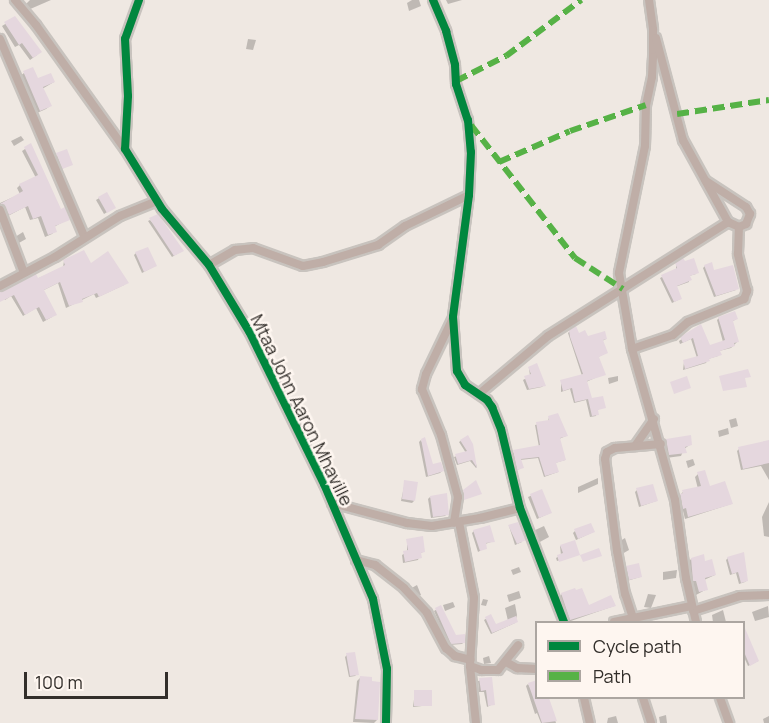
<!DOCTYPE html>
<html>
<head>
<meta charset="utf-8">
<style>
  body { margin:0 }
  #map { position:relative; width:769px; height:723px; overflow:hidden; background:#efe8e2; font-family:Manrope,sans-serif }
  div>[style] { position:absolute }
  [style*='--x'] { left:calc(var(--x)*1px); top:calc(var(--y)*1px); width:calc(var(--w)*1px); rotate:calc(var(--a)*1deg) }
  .shadow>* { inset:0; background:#0003 }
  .building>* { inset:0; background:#e5d7de }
  .roads { filter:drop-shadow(2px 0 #c8c3be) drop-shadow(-2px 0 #c8c3be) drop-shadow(0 2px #c8c3be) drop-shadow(0 -2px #c8c3be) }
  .street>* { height:8px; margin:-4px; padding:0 4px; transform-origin:4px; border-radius:4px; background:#bfaea7 }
  .quiet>* { height:6px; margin-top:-3px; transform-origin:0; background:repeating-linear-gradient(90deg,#56b246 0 12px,transparent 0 18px) }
  .cycleway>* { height:8px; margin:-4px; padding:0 4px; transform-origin:4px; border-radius:4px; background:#00873e }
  span { translate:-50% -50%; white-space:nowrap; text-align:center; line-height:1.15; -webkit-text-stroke:5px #fef6f0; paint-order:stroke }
  .street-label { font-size:18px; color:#322e2a }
  .legend { position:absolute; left:535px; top:621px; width:210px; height:78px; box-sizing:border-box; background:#fef6f0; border:2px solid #aca6a1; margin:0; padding:8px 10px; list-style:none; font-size:18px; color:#322e2a }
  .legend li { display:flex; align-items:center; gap:12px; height:30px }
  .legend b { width:30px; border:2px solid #aca6a1 }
  .scale { position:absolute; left:24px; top:672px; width:144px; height:27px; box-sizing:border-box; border:3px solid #322e2a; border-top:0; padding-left:8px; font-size:18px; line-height:21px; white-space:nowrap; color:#322e2a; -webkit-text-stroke:4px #fef6f0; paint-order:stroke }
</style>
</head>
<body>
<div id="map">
  <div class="shadow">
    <div style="clip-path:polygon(30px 0,51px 0,28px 10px,25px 5px)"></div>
    <div style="clip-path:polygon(412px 0,419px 0,421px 6px,409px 11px,407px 3px)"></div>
    <div style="clip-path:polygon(446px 0,462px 0,448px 4px)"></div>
    <div style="clip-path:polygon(15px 18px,37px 55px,30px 60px,19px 45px,15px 47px,2px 26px)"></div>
    <div style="clip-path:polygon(248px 39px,256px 40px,253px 50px,246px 49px)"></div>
    <div style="clip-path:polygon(24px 73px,37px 80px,54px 82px,42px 89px,50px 106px,46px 109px,37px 113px,20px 76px)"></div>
    <div style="clip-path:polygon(21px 136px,24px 140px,14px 146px,11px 141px)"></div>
    <div style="clip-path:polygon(31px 145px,60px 211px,68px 219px,54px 227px,55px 231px,52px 234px,45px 237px,38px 218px,30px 220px,25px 207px,6px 217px,0 207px,0 203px,20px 194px,17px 188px,20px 185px,36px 178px,22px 151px)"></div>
    <div style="clip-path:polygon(57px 156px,71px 164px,60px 170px,55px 158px)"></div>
    <div style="clip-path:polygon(106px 194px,112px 209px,104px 214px,96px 200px)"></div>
    <div style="clip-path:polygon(150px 220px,180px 252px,172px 257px,148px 221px)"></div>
    <div style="clip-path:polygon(23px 232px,26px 239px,17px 244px,15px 237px)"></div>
    <div style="clip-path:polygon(136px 253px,155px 266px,142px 273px,134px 255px)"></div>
    <div style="clip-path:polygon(64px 261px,90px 265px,124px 285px,96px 298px,94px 294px,66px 308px,58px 283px,42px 291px,52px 317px,43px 322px,36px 308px,23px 316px,11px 296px,5px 300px,2px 295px,63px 267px)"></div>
    <div style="clip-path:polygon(676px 264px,696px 274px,689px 276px,689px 282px,675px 287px,680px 299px,672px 303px,660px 278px,676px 270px)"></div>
    <div style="clip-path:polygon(705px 266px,713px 272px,736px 290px,714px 297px,703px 268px)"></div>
    <div style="clip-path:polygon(719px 318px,736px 319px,732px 322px,738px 341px,731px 348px,719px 351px,718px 356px,708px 359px,706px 363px,683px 370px,684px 362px,697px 358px,691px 339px,680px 344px,679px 341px,700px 326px,709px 347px,723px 342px,717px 320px)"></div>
    <div style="clip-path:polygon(570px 331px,587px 338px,606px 339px,602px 341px,606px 353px,598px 357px,604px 374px,586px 382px,591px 400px,604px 407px,597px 410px,596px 416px,590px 417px,586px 400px,574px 403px,570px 389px,561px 392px,561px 381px,582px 376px,568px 333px)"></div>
    <div style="clip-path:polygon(529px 368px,544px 385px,542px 387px,527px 390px,523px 380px,530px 376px)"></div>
    <div style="clip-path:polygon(618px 376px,618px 381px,609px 384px,608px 378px)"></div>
    <div style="clip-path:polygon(549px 417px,566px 436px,559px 439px,565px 460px,555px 463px,558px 472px,544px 477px,538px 458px,520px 460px,520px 469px,516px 470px,512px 453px,539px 447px,535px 425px,548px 422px)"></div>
    <div style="clip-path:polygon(736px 418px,738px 426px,731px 428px,729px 420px)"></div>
    <div style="clip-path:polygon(728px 428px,729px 434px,719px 437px,718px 431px)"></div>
    <div style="clip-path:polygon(467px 437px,477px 467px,476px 468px,470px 461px,457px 465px,454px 457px,466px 453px,459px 442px)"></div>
    <div style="clip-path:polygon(421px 440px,432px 466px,442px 471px,440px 473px,426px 477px,419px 442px)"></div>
    <div style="clip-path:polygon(666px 440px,691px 444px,684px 449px,681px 456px,666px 458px,663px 444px)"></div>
    <div style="clip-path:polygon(769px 443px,769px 480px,761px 466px,741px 470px,737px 451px,739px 449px)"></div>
    <div style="clip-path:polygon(693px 459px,695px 465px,688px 468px,686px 461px)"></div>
    <div style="clip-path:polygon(698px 474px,709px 488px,731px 504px,685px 519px,683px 511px,680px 511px,677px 498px,683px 492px,698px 489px,695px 477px)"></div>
    <div style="clip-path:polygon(598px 478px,598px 484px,578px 493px,578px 487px)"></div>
    <div style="clip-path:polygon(405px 482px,414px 501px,412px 503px,401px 501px)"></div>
    <div style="clip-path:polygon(637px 490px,656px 501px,639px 507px,635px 492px)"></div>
    <div style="clip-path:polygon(542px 491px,550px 513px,537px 519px,528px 497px)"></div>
    <div style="clip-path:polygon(430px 497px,447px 514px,445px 516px,431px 518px,428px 499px)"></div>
    <div style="clip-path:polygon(769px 502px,769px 537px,764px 536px,762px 517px)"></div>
    <div style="clip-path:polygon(509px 526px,522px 542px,515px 545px)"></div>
    <div style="clip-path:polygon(544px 526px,549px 537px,538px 543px,533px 531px)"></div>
    <div style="clip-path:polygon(474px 531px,494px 541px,485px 544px,485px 548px,478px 552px,472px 533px)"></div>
    <div style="clip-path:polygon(575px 531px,593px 532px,576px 540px,573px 533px)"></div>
    <div style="clip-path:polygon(625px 538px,629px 550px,622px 554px,620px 541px)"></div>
    <div style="clip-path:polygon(407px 541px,424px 551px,420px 554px,418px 560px,403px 563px,402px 555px,407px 552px)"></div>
    <div style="clip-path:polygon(560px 546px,578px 554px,557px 561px,556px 558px,561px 555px)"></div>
    <div style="clip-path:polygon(728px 558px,747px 580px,745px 582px,739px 584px,736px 573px,730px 575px,726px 560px)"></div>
    <div style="clip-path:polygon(691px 559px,704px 563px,715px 575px,704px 580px,707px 589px,696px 595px,692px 583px,690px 584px,688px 563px)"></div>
    <div style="clip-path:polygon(519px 567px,521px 572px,513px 575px,511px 570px)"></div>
    <div style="clip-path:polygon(627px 567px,640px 577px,627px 581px)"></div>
    <div style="clip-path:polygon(677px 570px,676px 578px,663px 580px,663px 572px)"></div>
    <div style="clip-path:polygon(417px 585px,421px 595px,417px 597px,410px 589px)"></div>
    <div style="clip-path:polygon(519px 591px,521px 598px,509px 602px,507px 595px)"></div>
    <div style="clip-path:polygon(562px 594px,588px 607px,614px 606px,568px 622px,560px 596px)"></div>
    <div style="clip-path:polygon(648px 594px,656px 595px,651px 608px,644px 607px)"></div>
    <div style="clip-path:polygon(483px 599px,488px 600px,486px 606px,481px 605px)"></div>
    <div style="clip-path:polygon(453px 602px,455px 607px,445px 611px,443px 605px)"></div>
    <div style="clip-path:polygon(515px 604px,517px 615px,515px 623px,491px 634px,484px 620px,491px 616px,495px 626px,508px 621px,505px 608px)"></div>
    <div style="clip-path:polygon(768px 606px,769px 617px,755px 621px,752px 612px)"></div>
    <div style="clip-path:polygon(441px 607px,455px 637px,464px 642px,462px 644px,449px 645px,434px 611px)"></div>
    <div style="clip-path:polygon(723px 610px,726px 622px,713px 622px,712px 615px)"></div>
    <div style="clip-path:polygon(744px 629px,758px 661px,748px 666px,744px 657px)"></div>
    <div style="clip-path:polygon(347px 655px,357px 674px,355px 676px,349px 677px,345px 657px)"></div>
    <div style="clip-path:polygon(489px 656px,491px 663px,484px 664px,483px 658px)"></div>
    <div style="clip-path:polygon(360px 678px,377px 720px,374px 723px,353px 722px,357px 681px)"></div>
    <div style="clip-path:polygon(490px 678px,493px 704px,487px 707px,484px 692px,479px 692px,478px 681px)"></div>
    <div style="clip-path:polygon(528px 684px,536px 698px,548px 698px,556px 723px,541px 723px,537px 713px,535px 714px,526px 686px)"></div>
    <div style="clip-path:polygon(415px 692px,431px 705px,413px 707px)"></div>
    <div style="clip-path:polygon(666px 715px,667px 723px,660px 723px,659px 717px)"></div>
    <div style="clip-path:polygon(616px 716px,618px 723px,607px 723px,608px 718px)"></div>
    <div style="clip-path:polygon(769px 716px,769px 723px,764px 723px,763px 719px)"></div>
  </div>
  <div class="building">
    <div style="clip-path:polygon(15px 16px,42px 52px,33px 58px,22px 43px,19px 45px,4px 22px)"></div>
    <div style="clip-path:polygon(33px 67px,38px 78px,51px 73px,55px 82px,43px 87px,52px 106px,40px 111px,23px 71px)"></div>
    <div style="clip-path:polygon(31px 143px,61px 209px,65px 207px,70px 220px,55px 226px,57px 232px,48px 235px,41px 216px,33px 219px,28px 206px,9px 215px,4px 205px,0 204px,23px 191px,19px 184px,38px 175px,24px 147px)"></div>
    <div style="clip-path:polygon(67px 149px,73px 165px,62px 169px,56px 153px)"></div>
    <div style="clip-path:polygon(107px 192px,116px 208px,107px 213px,98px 197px)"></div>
    <div style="clip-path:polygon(158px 214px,184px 251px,174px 256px,149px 218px)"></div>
    <div style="clip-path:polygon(148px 247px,157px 266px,144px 272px,135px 252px)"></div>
    <div style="clip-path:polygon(84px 250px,91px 263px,108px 251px,129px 283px,99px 297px,97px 293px,82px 299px,83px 302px,69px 306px,60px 282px,44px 290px,57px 315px,46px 320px,39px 307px,25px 315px,14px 295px,0 302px,0 292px,36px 274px,38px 278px,65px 265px,63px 260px)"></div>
    <div style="clip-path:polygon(683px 258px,685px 261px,694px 258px,699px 273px,690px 276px,692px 280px,677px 286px,682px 299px,674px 302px,661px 275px,677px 268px,675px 263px)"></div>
    <div style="clip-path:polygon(712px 262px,714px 270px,733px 265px,739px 289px,716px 296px,704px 265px)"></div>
    <div style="clip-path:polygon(735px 311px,738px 319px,733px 321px,739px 342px,734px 343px,735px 346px,720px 351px,722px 355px,709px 359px,710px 361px,685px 369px,683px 360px,698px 356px,693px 338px,683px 343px,680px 337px,701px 324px,710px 345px,725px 340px,718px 317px)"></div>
    <div style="clip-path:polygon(576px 326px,579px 333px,585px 330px,588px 336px,605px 331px,607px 339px,603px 340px,608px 353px,599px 357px,606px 375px,587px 381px,592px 398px,603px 396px,606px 408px,598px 410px,599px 415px,592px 416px,588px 399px,575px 402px,572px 388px,563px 391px,560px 380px,583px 374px,570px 337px,569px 330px)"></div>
    <div style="clip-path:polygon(537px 363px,546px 386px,529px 389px,524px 376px,531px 374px,528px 367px)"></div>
    <div style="clip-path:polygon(748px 369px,751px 377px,745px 378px,747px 387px,723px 391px,719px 376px)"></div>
    <div style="clip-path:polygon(687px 376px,691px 388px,674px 394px,670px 382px)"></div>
    <div style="clip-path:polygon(558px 413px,568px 436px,560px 438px,566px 460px,556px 463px,559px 472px,545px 476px,539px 457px,521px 459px,524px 468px,517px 470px,513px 450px,540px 445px,536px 422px,549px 420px,548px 416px)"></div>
    <div style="clip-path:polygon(468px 435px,473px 444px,477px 468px,472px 460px,458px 464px,455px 454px,467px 451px,460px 440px)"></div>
    <div style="clip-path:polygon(691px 435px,692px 445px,685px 447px,687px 453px,669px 455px,666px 439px)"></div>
    <div style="clip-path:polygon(425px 437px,433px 464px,441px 462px,444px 471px,428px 476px,421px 439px)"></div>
    <div style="clip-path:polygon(769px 440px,769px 463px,743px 469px,738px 447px)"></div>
    <div style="clip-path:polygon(705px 470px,710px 486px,725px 481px,733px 504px,688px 517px,686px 508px,683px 509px,680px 494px,683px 493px,682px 490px,701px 486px,697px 472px)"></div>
    <div style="clip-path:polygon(404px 480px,418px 482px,415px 501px,402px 499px)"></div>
    <div style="clip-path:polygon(476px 480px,482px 494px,464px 500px,463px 490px)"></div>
    <div style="clip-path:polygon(653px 484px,658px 501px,641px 506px,636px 488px)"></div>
    <div style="clip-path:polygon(542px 489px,552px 513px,539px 518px,530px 494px)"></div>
    <div style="clip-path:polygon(447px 493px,449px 515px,433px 517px,430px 496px)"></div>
    <div style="clip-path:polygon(518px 522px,526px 540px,517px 544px,508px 525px)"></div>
    <div style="clip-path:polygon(591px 523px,595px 532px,578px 539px,574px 529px)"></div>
    <div style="clip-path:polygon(490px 525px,495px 542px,486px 543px,487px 549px,480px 551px,473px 530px)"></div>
    <div style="clip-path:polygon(423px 536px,425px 552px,421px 553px,422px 558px,405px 562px,403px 551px,408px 550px,406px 539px)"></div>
    <div style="clip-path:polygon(575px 540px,580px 555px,599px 548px,602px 556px,583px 562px,580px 555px,559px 562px,557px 555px,563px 553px,560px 545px)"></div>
    <div style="clip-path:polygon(744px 552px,748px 581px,741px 583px,738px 572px,732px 574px,727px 557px)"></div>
    <div style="clip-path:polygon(704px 554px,705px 561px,712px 559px,716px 575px,705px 578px,708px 590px,699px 592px,696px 581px,693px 581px,691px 558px)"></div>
    <div style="clip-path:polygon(639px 563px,642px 577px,629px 580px,626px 566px)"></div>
    <div style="clip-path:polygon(575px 588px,576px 590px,582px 588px,589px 605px,611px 595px,616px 606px,570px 620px,561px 593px)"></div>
    <div style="clip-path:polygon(441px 605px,456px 635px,465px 634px,465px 643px,451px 644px,435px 608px)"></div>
    <div style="clip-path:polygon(491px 614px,496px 624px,516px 616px,518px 622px,492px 633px,485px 617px)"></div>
    <div style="clip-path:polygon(744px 626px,759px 661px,750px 666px,744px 652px)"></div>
    <div style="clip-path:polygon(355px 652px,359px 675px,350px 676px,346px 653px)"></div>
    <div style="clip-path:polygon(360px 676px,372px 677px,372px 681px,380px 682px,378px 720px,355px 719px)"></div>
    <div style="clip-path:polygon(492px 677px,495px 705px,488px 706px,486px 690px,481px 691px,479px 678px)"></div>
    <div style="clip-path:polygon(537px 680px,537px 698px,549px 698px,557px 721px,542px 723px,528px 683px)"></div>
    <div style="clip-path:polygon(414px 690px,432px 690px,432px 706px,414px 706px)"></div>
  </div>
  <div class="roads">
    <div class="street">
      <div style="--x:15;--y:0;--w:33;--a:50"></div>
      <div style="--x:36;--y:25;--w:151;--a:54.4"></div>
      <div style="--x:139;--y:0;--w:41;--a:109.7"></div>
      <div style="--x:125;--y:39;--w:57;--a:87"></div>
      <div style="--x:128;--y:96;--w:53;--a:93.2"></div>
      <div style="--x:125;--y:149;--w:70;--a:58.3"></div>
      <div style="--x:162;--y:209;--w:73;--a:50"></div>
      <div style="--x:209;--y:265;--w:79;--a:58.9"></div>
      <div style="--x:250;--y:333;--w:168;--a:63.9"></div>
      <div style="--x:324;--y:484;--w:125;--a:66.9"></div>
      <div style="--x:373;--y:599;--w:71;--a:78.7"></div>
      <div style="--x:387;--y:669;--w:54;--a:91.1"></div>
      <div style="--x:433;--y:0;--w:34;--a:67"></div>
      <div style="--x:446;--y:31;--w:35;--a:75"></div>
      <div style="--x:455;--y:65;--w:19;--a:87"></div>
      <div style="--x:456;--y:84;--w:38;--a:72"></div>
      <div style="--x:468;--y:120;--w:32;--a:85"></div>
      <div style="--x:471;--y:152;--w:43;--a:92.7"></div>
      <div style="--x:469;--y:195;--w:123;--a:97.5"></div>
      <div style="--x:453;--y:317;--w:54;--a:85.8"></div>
      <div style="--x:457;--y:371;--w:16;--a:60"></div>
      <div style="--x:465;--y:385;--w:27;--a:34"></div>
      <div style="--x:487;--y:400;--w:9;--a:54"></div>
      <div style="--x:492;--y:407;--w:24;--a:68"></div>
      <div style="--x:501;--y:429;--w:81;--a:76.5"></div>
      <div style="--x:520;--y:508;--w:122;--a:68.9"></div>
      <div style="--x:649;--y:0;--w:30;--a:82"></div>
      <div style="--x:653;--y:30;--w:27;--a:90"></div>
      <div style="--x:653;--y:57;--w:20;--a:93"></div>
      <div style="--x:652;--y:77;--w:29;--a:102"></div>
      <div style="--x:646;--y:105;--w:41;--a:91.4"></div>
      <div style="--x:645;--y:146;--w:130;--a:101.6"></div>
      <div style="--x:619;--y:273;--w:77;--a:80.3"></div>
      <div style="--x:632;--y:349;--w:157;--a:74.1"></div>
      <div style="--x:675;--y:500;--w:79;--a:82"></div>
      <div style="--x:686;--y:578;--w:45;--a:77.2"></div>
      <div style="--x:656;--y:38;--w:106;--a:75.2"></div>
      <div style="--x:683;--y:140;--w:94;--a:61.2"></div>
      <div style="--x:728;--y:222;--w:12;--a:24"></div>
      <div style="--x:739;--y:227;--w:8;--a:-23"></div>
      <div style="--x:746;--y:224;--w:11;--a:-68"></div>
      <div style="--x:750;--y:214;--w:8;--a:-120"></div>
      <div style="--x:746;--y:207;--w:48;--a:-147"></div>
      <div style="--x:0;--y:39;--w:216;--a:66.9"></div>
      <div style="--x:0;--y:210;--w:67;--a:69.1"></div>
      <div style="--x:209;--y:265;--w:30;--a:-30"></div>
      <div style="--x:235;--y:250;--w:18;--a:-6"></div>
      <div style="--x:253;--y:248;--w:53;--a:19.8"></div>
      <div style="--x:303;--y:266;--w:20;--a:-11"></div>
      <div style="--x:323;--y:262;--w:58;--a:-17.2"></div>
      <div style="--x:378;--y:245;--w:33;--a:-35"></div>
      <div style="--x:405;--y:226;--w:71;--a:-25.8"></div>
      <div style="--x:0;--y:286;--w:62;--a:-27.8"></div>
      <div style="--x:55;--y:257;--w:77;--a:-32.2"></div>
      <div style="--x:120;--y:216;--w:40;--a:-22"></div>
      <div style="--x:453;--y:318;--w:62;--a:115.7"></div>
      <div style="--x:426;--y:374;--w:16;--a:105"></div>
      <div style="--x:422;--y:389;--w:50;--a:67.6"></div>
      <div style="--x:441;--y:435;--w:64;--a:74.7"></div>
      <div style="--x:458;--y:497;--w:26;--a:99"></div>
      <div style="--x:632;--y:349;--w:43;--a:-18.9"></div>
      <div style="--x:673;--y:335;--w:20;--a:-41"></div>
      <div style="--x:688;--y:322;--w:61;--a:-22.3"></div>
      <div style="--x:744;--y:299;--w:9;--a:-69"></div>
      <div style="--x:747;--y:291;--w:38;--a:-104"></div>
      <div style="--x:738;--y:254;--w:27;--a:-88"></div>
      <div style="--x:479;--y:394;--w:90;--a:-40"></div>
      <div style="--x:548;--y:336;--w:213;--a:-32.3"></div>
      <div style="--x:635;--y:446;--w:33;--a:-55"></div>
      <div style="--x:332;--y:503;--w:78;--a:14.9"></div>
      <div style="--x:407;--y:523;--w:25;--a:7"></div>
      <div style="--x:432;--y:526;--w:49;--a:-9.5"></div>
      <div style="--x:480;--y:518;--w:41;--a:-14"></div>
      <div style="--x:459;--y:522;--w:77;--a:78.8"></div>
      <div style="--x:474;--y:598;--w:68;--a:93.4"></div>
      <div style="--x:470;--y:666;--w:57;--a:84"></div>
      <div style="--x:356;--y:560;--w:20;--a:15"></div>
      <div style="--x:375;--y:565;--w:37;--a:38"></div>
      <div style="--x:404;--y:588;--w:34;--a:47"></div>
      <div style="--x:427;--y:613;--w:40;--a:62"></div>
      <div style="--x:446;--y:648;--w:12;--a:42"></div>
      <div style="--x:455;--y:656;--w:16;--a:14"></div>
      <div style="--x:693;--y:611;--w:49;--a:-17.7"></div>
      <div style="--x:740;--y:596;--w:29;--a:-2"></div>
      <div style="--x:633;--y:618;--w:25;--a:-108"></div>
      <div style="--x:625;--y:594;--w:44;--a:-100.5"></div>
      <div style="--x:617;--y:551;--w:93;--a:-97.4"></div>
      <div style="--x:605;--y:459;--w:7;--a:-74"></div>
      <div style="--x:607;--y:452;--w:9;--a:-27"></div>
      <div style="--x:615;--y:448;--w:46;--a:-5"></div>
      <div style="--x:614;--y:622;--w:79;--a:-11.7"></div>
      <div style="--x:506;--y:662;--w:13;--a:29"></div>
      <div style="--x:517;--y:668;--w:19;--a:3"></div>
      <div style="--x:470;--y:666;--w:12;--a:20"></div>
      <div style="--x:481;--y:670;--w:17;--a:0"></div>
      <div style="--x:498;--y:670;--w:32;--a:-51"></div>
      <div style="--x:584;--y:698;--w:26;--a:77"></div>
      <div style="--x:643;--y:698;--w:26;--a:72"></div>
      <div style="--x:720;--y:698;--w:27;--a:70"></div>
    </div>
  </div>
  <div class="quiet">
    <div style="--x:456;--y:81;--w:56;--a:-26.6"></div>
    <div style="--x:506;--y:56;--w:94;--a:-36.7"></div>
    <div style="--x:677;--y:114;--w:93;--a:-8.7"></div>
    <div style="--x:471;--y:125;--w:169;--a:52"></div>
    <div style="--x:575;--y:258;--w:57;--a:32.9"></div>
    <div style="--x:499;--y:162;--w:77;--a:-23.6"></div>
    <div style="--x:570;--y:131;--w:80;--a:-18.9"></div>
  </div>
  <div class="cycleway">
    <div style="--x:139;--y:0;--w:41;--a:109.7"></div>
    <div style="--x:125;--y:39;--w:57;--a:87"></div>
    <div style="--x:128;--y:96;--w:53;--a:93.2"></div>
    <div style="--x:125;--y:149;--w:70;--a:58.3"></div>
    <div style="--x:162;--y:209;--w:73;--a:50"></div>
    <div style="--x:209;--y:265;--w:79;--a:58.9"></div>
    <div style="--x:250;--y:333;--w:168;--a:63.9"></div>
    <div style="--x:324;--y:484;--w:125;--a:66.9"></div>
    <div style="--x:373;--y:599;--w:71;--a:78.7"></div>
    <div style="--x:387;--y:669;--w:54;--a:91.1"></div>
    <div style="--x:433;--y:0;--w:34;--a:67"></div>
    <div style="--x:446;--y:31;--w:35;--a:75"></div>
    <div style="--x:455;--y:65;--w:19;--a:87"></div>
    <div style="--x:456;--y:84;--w:38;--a:72"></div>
    <div style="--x:468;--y:120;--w:32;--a:85"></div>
    <div style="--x:471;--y:152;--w:43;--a:92.7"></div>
    <div style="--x:469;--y:195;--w:123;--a:97.5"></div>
    <div style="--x:453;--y:317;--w:54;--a:85.8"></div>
    <div style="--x:457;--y:371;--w:16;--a:60"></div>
    <div style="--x:465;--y:385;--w:27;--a:34"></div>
    <div style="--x:487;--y:400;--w:9;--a:54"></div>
    <div style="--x:492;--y:407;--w:24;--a:68"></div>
    <div style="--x:501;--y:429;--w:81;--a:76.5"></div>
    <div style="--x:520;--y:508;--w:122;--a:68.9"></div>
  </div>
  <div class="street-label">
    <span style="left:302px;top:410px;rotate:64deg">Mtaa John Aaron Mhaville</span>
  </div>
  <ul class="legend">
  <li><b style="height:8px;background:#00873e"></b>Cycle path</li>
  <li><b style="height:8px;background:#56b246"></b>Path</li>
  </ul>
  <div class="scale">100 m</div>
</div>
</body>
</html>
